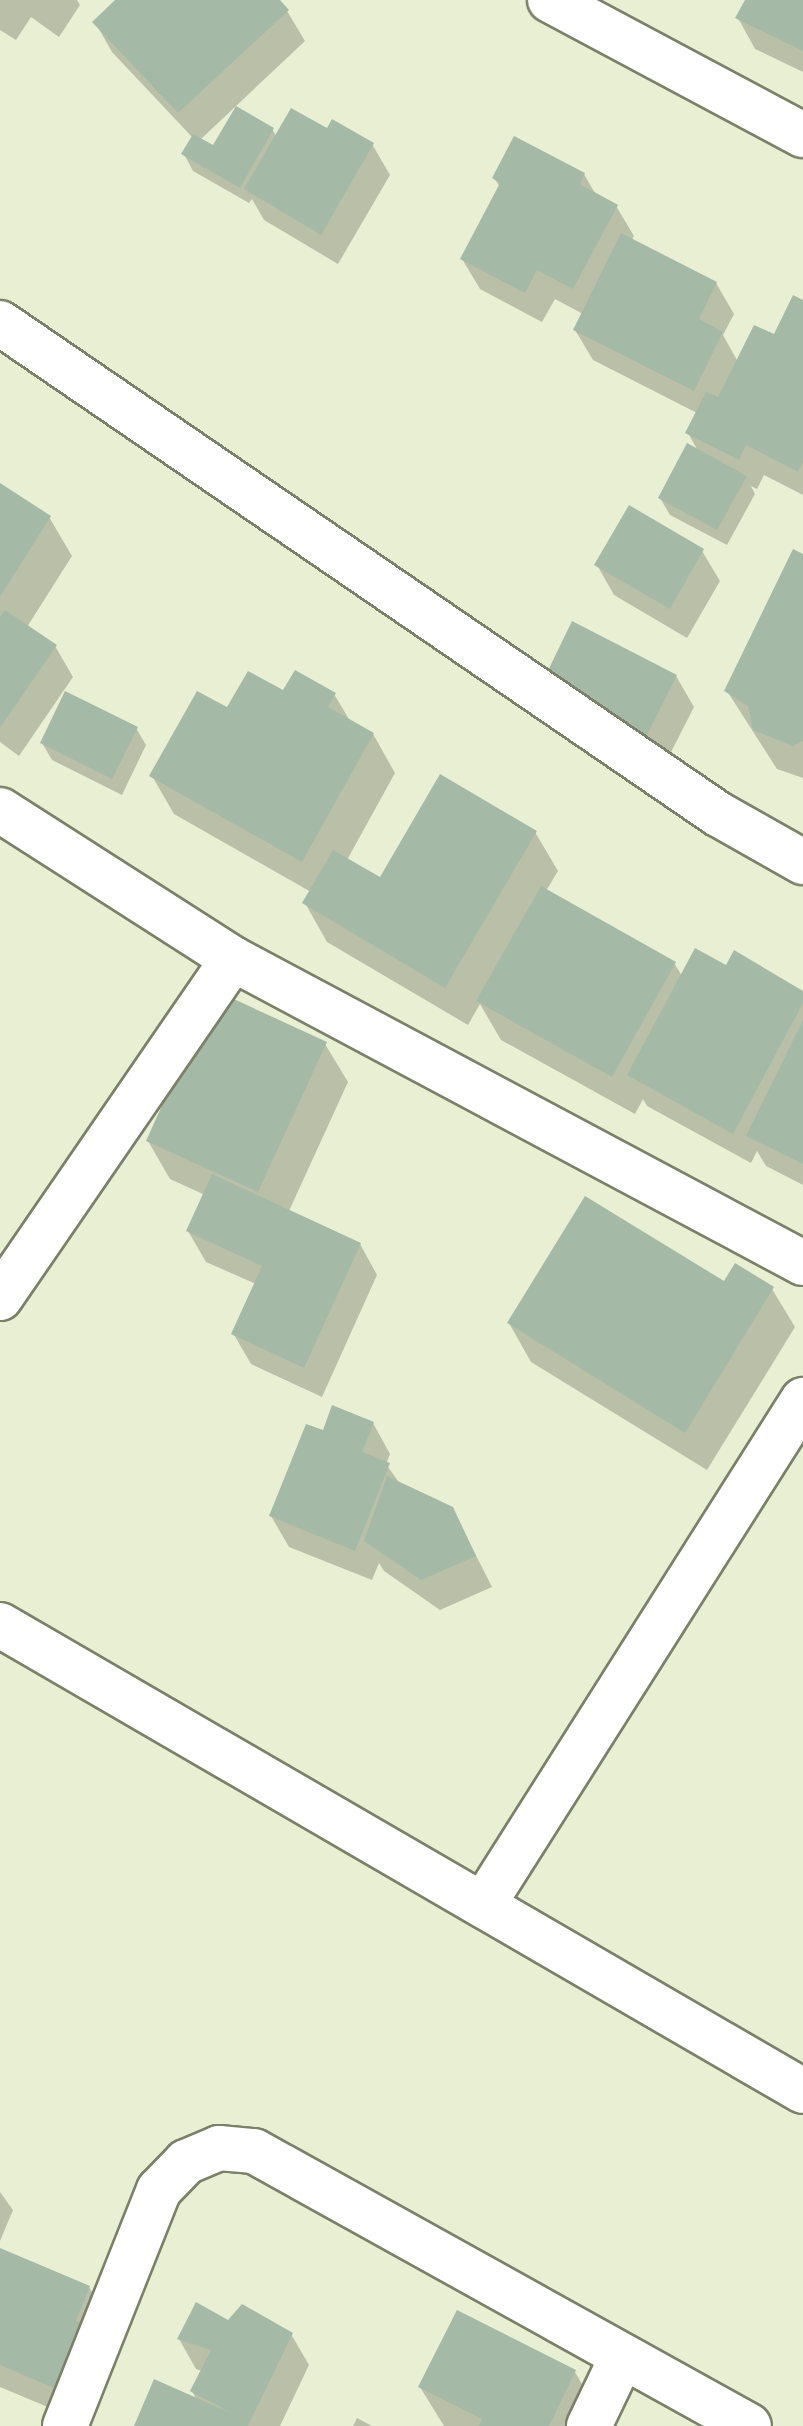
<!DOCTYPE html>
<html>
<head>
<meta charset="utf-8">
<style>
  body { margin:0 }
  #map { position:relative; width:803px; height:2426px; overflow:hidden; background:#e9efd3; font-family:"DM Sans",sans-serif }
  div>[style] { position:absolute }
  [style*='--x'] { left:calc(var(--x)*1px); top:calc(var(--y)*1px); width:calc(var(--w)*1px); rotate:calc(var(--a)*1deg) }
  .shadow>* { inset:0; background:#0003 }
  .building>* { inset:0; background:#a4baa6 }
  .roads { filter:drop-shadow(2px 0 #7b8068) drop-shadow(-2px 0 #7b8068) drop-shadow(0 2px #7b8068) drop-shadow(0 -2px #7b8068) }
  .minor>* { height:44px; margin:-22px; padding:0 22px; transform-origin:22px; border-radius:22px; background:#fff }
  span { translate:-50% -50%; white-space:nowrap; text-align:center; line-height:1.15; -webkit-text-stroke:6px #e9efd3; paint-order:stroke }
</style>
</head>
<body>
<div id="map">
  <div class="shadow">
    <div style="clip-path:polygon(0 0,77px 0,80px 5px,59px 37px,31px 17px,16px 40px,0 30px)"></div>
    <div style="clip-path:polygon(118px 0,277px 0,287px 11px,305px 41px,200px 140px,214px 148px,272px 129px,277px 137px,327px 131px,372px 144px,390px 175px,338px 264px,264px 220px,252px 199px,249px 203px,193px 171px,184px 154px,193px 138px,112px 52px,95px 22px)"></div>
    <div style="clip-path:polygon(747px 0,803px 0,803px 72px,755px 49px,738px 18px)"></div>
    <div style="clip-path:polygon(584px 174px,596px 195px,616px 206px,634px 236px,631px 241px,716px 283px,734px 314px,723px 335px,738px 362px,775px 337px,803px 303px,803px 495px,764px 475px,757px 489px,751px 486px,755px 494px,727px 545px,670px 515px,660px 498px,698px 451px,688px 433px,697px 413px,593px 360px,575px 330px,583px 314px,555px 299px,542px 322px,480px 289px,462px 259px,500px 187px,494px 178px)"></div>
    <div style="clip-path:polygon(0 486px,49px 517px,72px 556px,27px 627px,55px 646px,73px 677px,19px 756px,0 742px)"></div>
    <div style="clip-path:polygon(702px 551px,720px 581px,687px 638px,614px 595px,597px 565px)"></div>
    <div style="clip-path:polygon(803px 557px,803px 778px,777px 769px,727px 691px)"></div>
    <div style="clip-path:polygon(676px 676px,694px 707px,664px 766px,561px 715px)"></div>
    <div style="clip-path:polygon(283px 693px,334px 694px,350px 721px,373px 734px,395px 773px,347px 860px,380px 879px,535px 832px,558px 871px,546px 891px,674px 963px,682px 976px,727px 968px,803px 993px,803px 1185px,766px 1166px,757px 1151px,751px 1163px,647px 1106px,643px 1099px,635px 1114px,501px 1040px,480px 1004px,468px 1025px,327px 942px,305px 903px,311px 892px,174px 814px,152px 776px,228px 710px)"></div>
    <div style="clip-path:polygon(136px 728px,146px 745px,122px 795px,52px 760px,42px 743px)"></div>
    <div style="clip-path:polygon(325px 1044px,348px 1082px,289px 1211px,360px 1244px,377px 1275px,322px 1397px,251px 1364px,233px 1333px,256px 1284px,206px 1262px,188px 1231px,205px 1195px,170px 1179px,148px 1141px)"></div>
    <div style="clip-path:polygon(724px 1284px,772px 1289px,795px 1327px,707px 1470px,531px 1362px,509px 1323px)"></div>
    <div style="clip-path:polygon(373px 1423px,390px 1454px,386px 1464px,400px 1484px,452px 1508px,492px 1587px,440px 1610px,384px 1571px,379px 1563px,372px 1580px,289px 1547px,271px 1516px,324px 1432px)"></div>
    <div style="clip-path:polygon(0 2192px,13px 2210px,0 2241px)"></div>
    <div style="clip-path:polygon(0 2251px,89px 2287px,107px 2318px,81px 2421px,0 2387px)"></div>
    <div style="clip-path:polygon(228px 2323px,291px 2334px,309px 2365px,280px 2426px,136px 2426px,197px 2401px,192px 2391px,202px 2371px,196px 2369px,179px 2339px)"></div>
    <div style="clip-path:polygon(575px 2372px,597px 2410px,589px 2426px,444px 2426px,420px 2387px)"></div>
    <div style="clip-path:polygon(357px 2418px,372px 2426px,353px 2426px)"></div>
  </div>
  <div class="building">
    <div style="clip-path:polygon(115px 0,280px 0,289px 10px,178px 113px,92px 22px)"></div>
    <div style="clip-path:polygon(745px 0,803px 0,803px 51px,735px 18px)"></div>
    <div style="clip-path:polygon(236px 106px,274px 128px,240px 188px,181px 154px,193px 134px,213px 145px)"></div>
    <div style="clip-path:polygon(291px 108px,327px 128px,332px 119px,374px 143px,321px 235px,244px 189px)"></div>
    <div style="clip-path:polygon(514px 136px,585px 173px,580px 184px,618px 205px,573px 289px,537px 270px,525px 293px,460px 259px,500px 183px,492px 178px)"></div>
    <div style="clip-path:polygon(621px 233px,717px 282px,699px 319px,723px 332px,694px 391px,573px 330px)"></div>
    <div style="clip-path:polygon(793px 295px,803px 300px,803px 462px,798px 472px,746px 445px,739px 460px,685px 433px,706px 392px,718px 397px,754px 325px,774px 334px)"></div>
    <div style="clip-path:polygon(687px 443px,747px 476px,717px 530px,658px 498px)"></div>
    <div style="clip-path:polygon(0 483px,51px 516px,0 597px)"></div>
    <div style="clip-path:polygon(629px 505px,704px 549px,670px 609px,594px 565px)"></div>
    <div style="clip-path:polygon(793px 549px,803px 554px,803px 741px,793px 746px,753px 730px,748px 706px,724px 691px)"></div>
    <div style="clip-path:polygon(5px 610px,57px 645px,0 728px,0 617px)"></div>
    <div style="clip-path:polygon(572px 621px,677px 675px,646px 737px,541px 685px)"></div>
    <div style="clip-path:polygon(295px 670px,336px 693px,328px 707px,374px 733px,302px 862px,149px 776px,197px 691px,227px 707px,248px 671px,283px 690px)"></div>
    <div style="clip-path:polygon(65px 691px,138px 727px,112px 779px,40px 743px)"></div>
    <div style="clip-path:polygon(440px 774px,537px 831px,445px 988px,302px 903px,333px 850px,380px 877px)"></div>
    <div style="clip-path:polygon(541px 886px,676px 962px,612px 1077px,476px 1001px)"></div>
    <div style="clip-path:polygon(695px 948px,726px 965px,734px 950px,803px 991px,803px 1003px,733px 1134px,627px 1075px)"></div>
    <div style="clip-path:polygon(214px 990px,327px 1042px,258px 1192px,146px 1141px)"></div>
    <div style="clip-path:polygon(803px 1020px,803px 1164px,746px 1136px)"></div>
    <div style="clip-path:polygon(212px 1174px,361px 1243px,304px 1368px,231px 1334px,262px 1266px,186px 1231px)"></div>
    <div style="clip-path:polygon(585px 1196px,724px 1281px,735px 1263px,774px 1287px,685px 1433px,507px 1323px)"></div>
    <div style="clip-path:polygon(332px 1405px,374px 1422px,362px 1452px,390px 1463px,355px 1551px,269px 1516px,306px 1424px,323px 1430px)"></div>
    <div style="clip-path:polygon(387px 1476px,453px 1507px,476px 1556px,421px 1580px,364px 1541px)"></div>
    <div style="clip-path:polygon(0 2248px,90px 2286px,76px 2321px,90px 2327px,63px 2392px,0 2365px)"></div>
    <div style="clip-path:polygon(196px 2302px,228px 2320px,242px 2304px,293px 2333px,248px 2426px,134px 2426px,154px 2379px,235px 2415px,190px 2391px,211px 2350px,177px 2339px)"></div>
    <div style="clip-path:polygon(457px 2310px,576px 2370px,549px 2426px,479px 2426px,482px 2419px,418px 2387px)"></div>
  </div>
  <div class="roads">
    <div class="minor">
      <div style="--x:550;--y:0;--w:287;--a:28.1"></div>
      <div style="--x:0;--y:323;--w:870;--a:34.37"></div>
      <div style="--x:718;--y:814;--w:98;--a:29.5"></div>
      <div style="--x:0;--y:810;--w:277;--a:32.6"></div>
      <div style="--x:233;--y:959;--w:646;--a:28.07"></div>
      <div style="--x:0;--y:1298;--w:411;--a:-55.5"></div>
      <div style="--x:0;--y:1625;--w:928;--a:30.13"></div>
      <div style="--x:483;--y:1905;--w:598;--a:-57.64"></div>
      <div style="--x:65;--y:2426;--w:254;--a:-68.3"></div>
      <div style="--x:159;--y:2190;--w:39;--a:-46"></div>
      <div style="--x:186;--y:2162;--w:36;--a:-23"></div>
      <div style="--x:219;--y:2148;--w:35;--a:5"></div>
      <div style="--x:254;--y:2151;--w:566;--a:29.05"></div>
      <div style="--x:589;--y:2426;--w:76;--a:-64.4"></div>
    </div>
  </div>
</div>
</body>
</html>
